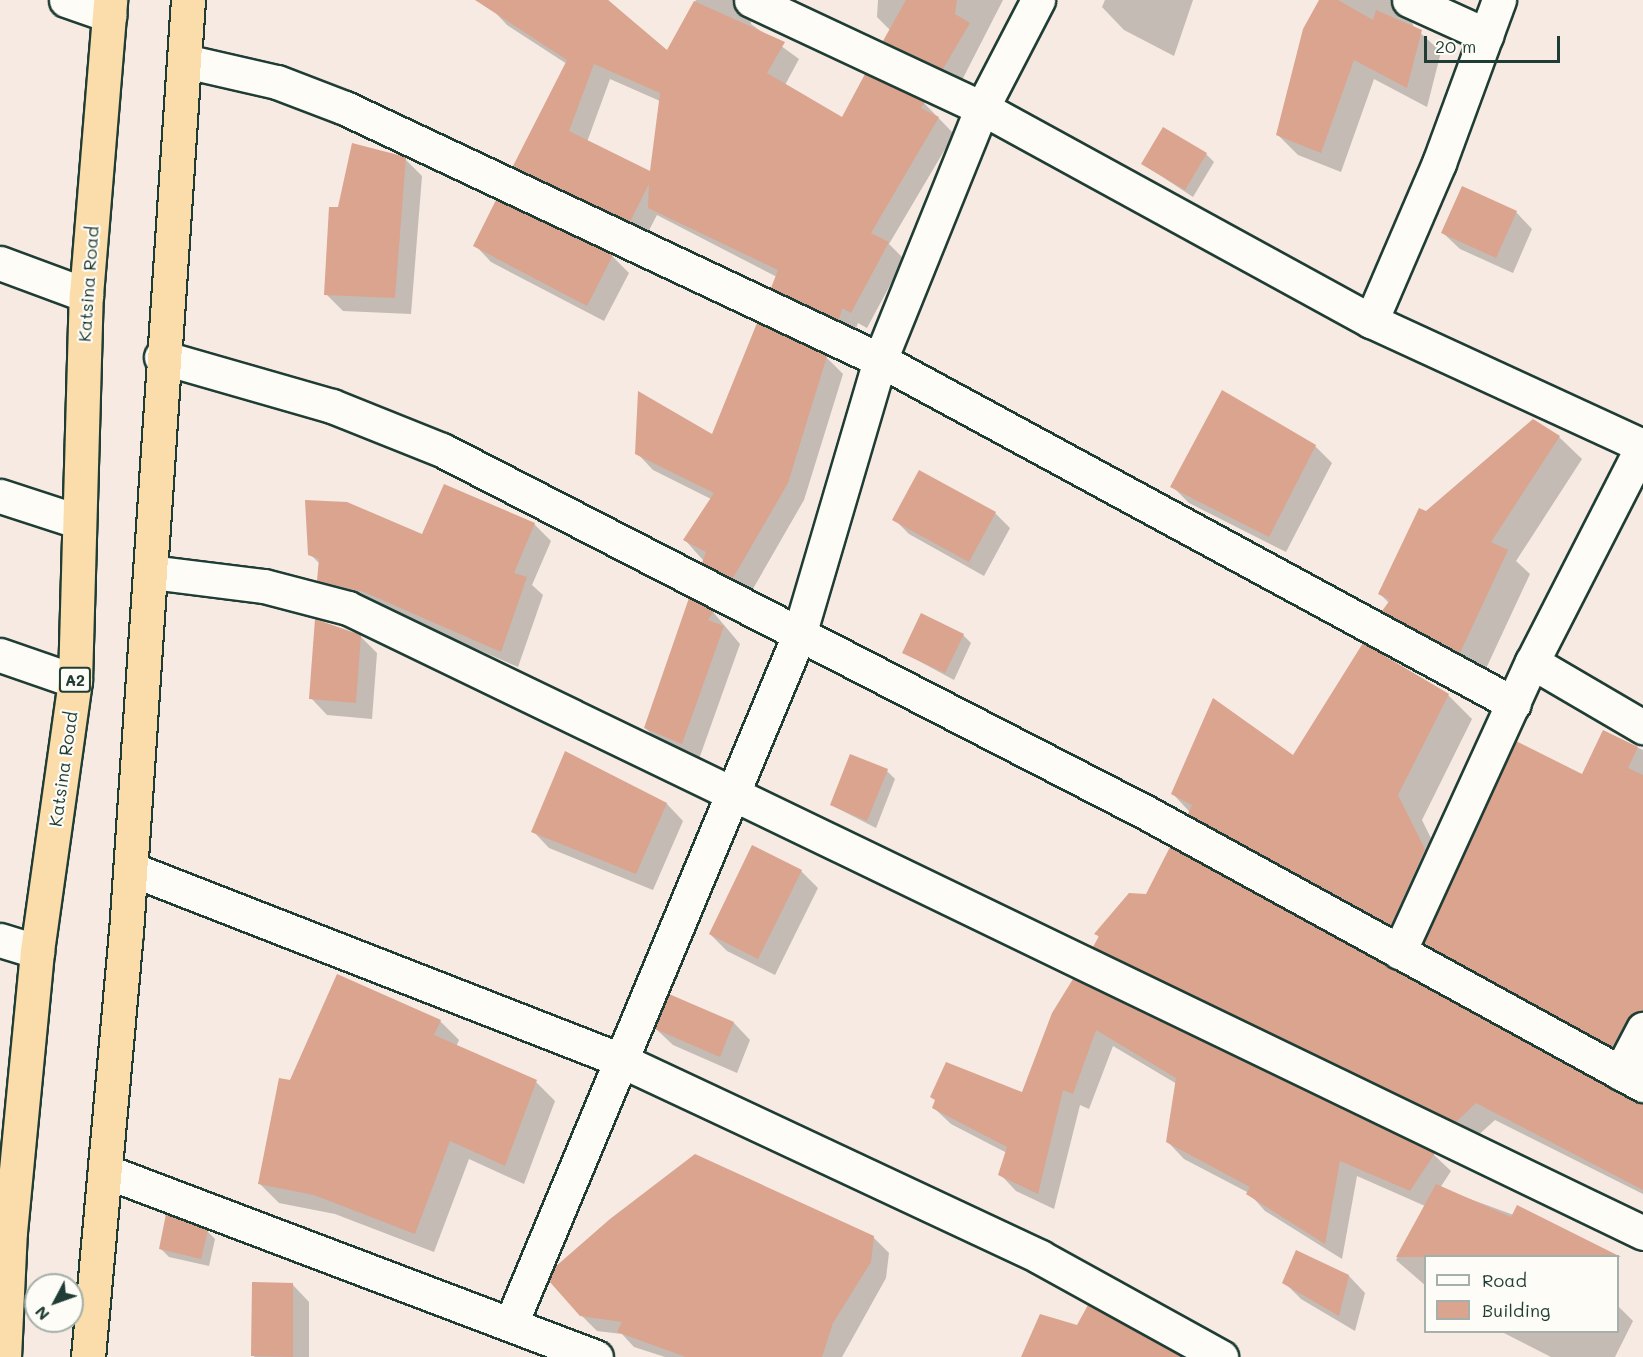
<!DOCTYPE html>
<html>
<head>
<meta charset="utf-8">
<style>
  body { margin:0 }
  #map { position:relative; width:1643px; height:1357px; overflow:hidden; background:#f6eae2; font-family:Mali,sans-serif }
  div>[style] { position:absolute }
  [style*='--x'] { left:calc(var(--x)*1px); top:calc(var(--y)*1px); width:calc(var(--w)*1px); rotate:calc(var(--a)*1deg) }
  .shadow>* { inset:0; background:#0003 }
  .building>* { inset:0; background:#daa48f }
  .roads { filter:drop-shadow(2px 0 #1f3d34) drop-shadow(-2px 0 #1f3d34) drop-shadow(0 2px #1f3d34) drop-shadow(0 -2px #1f3d34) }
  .minor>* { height:33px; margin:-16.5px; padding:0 16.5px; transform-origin:16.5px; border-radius:16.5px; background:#fdfcf7 }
  .highway>* { height:33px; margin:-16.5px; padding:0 16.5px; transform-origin:16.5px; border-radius:16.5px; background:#fbddab }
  span { translate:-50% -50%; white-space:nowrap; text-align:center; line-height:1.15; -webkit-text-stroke:4.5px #fdfcf7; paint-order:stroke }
  .shield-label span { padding:2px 4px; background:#fdfcf7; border:2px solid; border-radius:4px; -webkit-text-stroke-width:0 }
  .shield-label { font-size:16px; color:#1f3d34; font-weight:700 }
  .street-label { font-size:18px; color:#1f3d34 }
  .legend { position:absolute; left:1424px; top:1255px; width:195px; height:78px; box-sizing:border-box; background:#fdfcf7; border:2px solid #a4b0a9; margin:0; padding:8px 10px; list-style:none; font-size:18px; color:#1f3d34 }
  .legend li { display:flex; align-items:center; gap:12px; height:30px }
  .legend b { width:30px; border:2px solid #a4b0a9 }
  .north { position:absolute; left:24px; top:1273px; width:60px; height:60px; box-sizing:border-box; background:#fdfcf7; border:2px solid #a4b0a9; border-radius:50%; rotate:229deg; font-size:16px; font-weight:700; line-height:24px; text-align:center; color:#1f3d34 }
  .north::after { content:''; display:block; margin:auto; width:21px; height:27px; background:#1f3d34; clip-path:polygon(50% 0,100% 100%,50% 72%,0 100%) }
  .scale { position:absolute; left:1424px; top:36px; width:136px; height:27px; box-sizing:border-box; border:3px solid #1f3d34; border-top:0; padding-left:8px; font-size:18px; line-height:21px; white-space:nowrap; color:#1f3d34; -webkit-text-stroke:4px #fdfcf7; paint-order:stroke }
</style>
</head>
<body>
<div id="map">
  <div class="shadow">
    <div style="clip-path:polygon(evenodd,496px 0,608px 0,667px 52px,696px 0,760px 0,750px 7px,751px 24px,799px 59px,785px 85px,842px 119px,924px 103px,954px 134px,889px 244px,904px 259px,867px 328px,858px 323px,854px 334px,789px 304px,773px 288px,777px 277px,657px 215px,646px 236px,530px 182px,515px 166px,567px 64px,507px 25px,492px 9px,496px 0,610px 79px,660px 101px,651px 173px,587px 142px,610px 79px)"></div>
    <div style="clip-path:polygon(878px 0,1003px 0,960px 84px,901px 57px,885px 41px,891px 31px,877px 17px)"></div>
    <div style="clip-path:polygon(1105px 0,1193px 0,1174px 56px,1124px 30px,1102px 7px)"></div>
    <div style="clip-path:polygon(1321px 0,1449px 0,1446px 7px,1411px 13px,1413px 26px,1441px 52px,1427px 107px,1374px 79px,1341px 172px,1298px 155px,1278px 135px)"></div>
    <div style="clip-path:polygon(1206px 154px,1214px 162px,1193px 197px,1143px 164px)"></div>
    <div style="clip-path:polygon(405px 159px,422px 176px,411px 314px,343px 311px,326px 294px,339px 209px)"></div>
    <div style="clip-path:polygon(1516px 212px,1532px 229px,1513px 273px,1460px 249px,1443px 233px)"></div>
    <div style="clip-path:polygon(475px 245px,612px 256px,629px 273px,604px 321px,491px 262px)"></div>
    <div style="clip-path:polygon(826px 357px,843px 374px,804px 500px,750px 594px,720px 579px,685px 540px,711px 499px,653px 470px,637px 453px,713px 436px)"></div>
    <div style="clip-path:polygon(1559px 437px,1582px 459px,1516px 561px,1530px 574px,1483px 675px,1407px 634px,1384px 611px,1389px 603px,1380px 594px,1426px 513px)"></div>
    <div style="clip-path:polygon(1315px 446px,1332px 463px,1286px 552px,1189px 503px,1172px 486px)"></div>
    <div style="clip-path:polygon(995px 513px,1010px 528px,984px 576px,909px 534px,894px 519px)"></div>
    <div style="clip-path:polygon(534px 524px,551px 541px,532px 585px,543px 595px,518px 667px,382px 608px,336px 597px,319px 580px,320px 564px,310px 554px)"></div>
    <div style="clip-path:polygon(690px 601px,713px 612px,740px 644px,699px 759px,662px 744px,645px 728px)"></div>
    <div style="clip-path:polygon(963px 635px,971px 643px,954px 680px,904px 653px)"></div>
    <div style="clip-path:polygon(360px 636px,377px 653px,372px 719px,327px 715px,311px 698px)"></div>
    <div style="clip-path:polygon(1448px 695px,1472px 719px,1422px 820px,1449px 875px,1415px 948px,1214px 838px,1173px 794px,1294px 757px)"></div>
    <div style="clip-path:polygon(1603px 732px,1643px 750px,1643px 1044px,1631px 1064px,1444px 961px,1425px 943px,1582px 776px)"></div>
    <div style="clip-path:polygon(565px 753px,667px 804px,683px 821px,653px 890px,549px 848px,533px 831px)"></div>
    <div style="clip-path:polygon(887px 771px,895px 779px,876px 828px,831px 805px)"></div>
    <div style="clip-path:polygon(801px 871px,818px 888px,775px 975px,727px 951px,710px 934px)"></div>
    <div style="clip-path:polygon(1096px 934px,1643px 1103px,1643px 1194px,1495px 1120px,1474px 1139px,1113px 964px,1095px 946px,1100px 938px)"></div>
    <div style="clip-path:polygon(1074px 981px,1434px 1155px,1451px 1171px,1440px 1188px,1590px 1243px,1426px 1256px,1426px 1286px,1396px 1260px,1425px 1206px,1357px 1176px,1342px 1259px,1265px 1211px,1249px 1193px,1184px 1159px,1168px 1142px,1177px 1084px,1113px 1046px,1089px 1109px,1080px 1105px,1054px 1209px,1016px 1191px,1000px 1174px,1007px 1153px,951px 1124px,934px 1108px,1023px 1094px)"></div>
    <div style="clip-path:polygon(440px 1021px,459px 1040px,456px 1047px,536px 1082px,555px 1101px,524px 1184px,469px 1159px,434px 1252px,335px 1214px,279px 1203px,260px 1184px,291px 1082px)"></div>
    <div style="clip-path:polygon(734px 1023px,750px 1040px,737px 1073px,673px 1045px,656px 1029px)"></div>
    <div style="clip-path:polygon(207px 1231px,215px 1239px,209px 1266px,169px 1257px,160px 1248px)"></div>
    <div style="clip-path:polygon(873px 1237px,889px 1253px,886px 1278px,842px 1357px,665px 1357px,634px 1347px,622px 1334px,597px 1331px,581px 1315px)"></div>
    <div style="clip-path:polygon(1349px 1276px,1365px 1293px,1355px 1331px,1301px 1299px,1284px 1282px)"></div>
    <div style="clip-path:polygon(293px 1285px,309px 1302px,309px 1357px,254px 1357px)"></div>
    <div style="clip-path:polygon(1618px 1306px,1633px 1321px,1615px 1357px,1551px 1357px,1502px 1332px,1618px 1332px)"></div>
  </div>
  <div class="building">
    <div style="clip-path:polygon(evenodd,475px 0,608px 0,667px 50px,694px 1px,785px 42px,767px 73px,842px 117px,865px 74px,925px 102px,921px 108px,939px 117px,871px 233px,889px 242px,851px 313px,842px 308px,839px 320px,771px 288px,778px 270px,648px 208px,649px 184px,630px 222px,513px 166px,567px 60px,475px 0,594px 64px,660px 93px,650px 171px,569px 131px,594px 64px)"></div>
    <div style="clip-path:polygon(906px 0,957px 0,955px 14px,970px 23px,943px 69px,883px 41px)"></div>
    <div style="clip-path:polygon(1319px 0,1338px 0,1373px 20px,1376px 10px,1422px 30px,1407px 88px,1354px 60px,1321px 153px,1276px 135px,1303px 29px)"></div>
    <div style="clip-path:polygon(1163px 127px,1207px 153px,1185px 190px,1141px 164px)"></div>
    <div style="clip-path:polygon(352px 143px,406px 157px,395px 298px,324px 295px,329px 207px,338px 207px)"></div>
    <div style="clip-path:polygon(1462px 186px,1517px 211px,1496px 258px,1441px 233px)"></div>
    <div style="clip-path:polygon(496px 200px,613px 255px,587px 306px,473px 246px)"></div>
    <div style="clip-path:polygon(757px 323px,827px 356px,788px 483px,733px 578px,702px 563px,706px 552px,683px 540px,714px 493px,635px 454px,638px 391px,712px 434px)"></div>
    <div style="clip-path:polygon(1222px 390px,1316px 445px,1269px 537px,1170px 487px)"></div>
    <div style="clip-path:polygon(1533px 419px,1560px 436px,1491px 542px,1508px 550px,1460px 653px,1382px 611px,1390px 600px,1378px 594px,1419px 508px,1426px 511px)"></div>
    <div style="clip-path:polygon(919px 470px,996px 512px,969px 562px,892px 520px)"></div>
    <div style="clip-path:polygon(444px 484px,535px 523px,514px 573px,527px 577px,501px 652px,364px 592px,317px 581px,319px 559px,308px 555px,305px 500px,347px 502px,422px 534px)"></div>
    <div style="clip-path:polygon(689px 598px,714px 611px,708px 620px,724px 626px,682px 744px,644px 728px)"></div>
    <div style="clip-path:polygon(921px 613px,964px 634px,945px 673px,902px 653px)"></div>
    <div style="clip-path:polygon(315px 619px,361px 635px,356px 703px,309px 699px)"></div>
    <div style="clip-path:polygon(1363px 643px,1449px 694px,1398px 795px,1425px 849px,1391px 925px,1188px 814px,1192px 805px,1171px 794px,1213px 698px,1293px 755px)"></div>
    <div style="clip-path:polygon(1603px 730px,1638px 747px,1628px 768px,1643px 775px,1643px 1010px,1627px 1020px,1612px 1047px,1424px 943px,1516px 741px,1582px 774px)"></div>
    <div style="clip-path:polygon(565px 751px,667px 803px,636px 874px,531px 832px)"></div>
    <div style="clip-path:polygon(850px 754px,888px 769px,867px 821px,830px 805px)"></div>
    <div style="clip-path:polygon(752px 845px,802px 870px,758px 959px,709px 934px)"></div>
    <div style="clip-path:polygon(1170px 847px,1643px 1104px,1643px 1190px,1476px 1103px,1456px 1122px,1093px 947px,1099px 936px,1094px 934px,1129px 893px,1146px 894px)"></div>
    <div style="clip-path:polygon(337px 974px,441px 1020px,434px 1035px,537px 1080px,505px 1166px,450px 1141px,415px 1234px,314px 1195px,258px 1184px,279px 1078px,290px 1080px)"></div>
    <div style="clip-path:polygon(1073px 979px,1435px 1153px,1410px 1191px,1340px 1161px,1325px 1244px,1246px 1194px,1250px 1187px,1166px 1142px,1176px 1078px,1096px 1030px,1073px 1094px,1063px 1090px,1038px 1194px,998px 1175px,1007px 1147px,932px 1108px,935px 1100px,930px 1097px,946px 1062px,1022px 1092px,1052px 1013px)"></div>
    <div style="clip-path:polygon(669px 994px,734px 1022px,720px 1057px,655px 1029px)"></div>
    <div style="clip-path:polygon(695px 1154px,874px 1236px,871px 1262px,833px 1323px,822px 1357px,686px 1357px,617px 1332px,622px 1322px,580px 1316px,549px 1281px,555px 1267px,610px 1219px)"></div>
    <div style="clip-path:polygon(1436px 1184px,1511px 1217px,1517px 1205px,1621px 1257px,1396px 1257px)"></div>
    <div style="clip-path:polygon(166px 1214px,208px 1230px,201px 1259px,159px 1249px)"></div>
    <div style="clip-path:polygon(1296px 1250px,1349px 1275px,1339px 1316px,1282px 1283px)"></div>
    <div style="clip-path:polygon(252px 1282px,293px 1283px,293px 1357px,251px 1356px)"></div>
    <div style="clip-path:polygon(1088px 1305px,1182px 1357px,1021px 1357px,1040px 1314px,1077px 1325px)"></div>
  </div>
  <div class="roads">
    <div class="minor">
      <div style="--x:66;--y:0;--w:46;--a:19.2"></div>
      <div style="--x:751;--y:0;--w:255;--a:25.1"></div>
      <div style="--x:982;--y:108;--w:443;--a:28.7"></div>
      <div style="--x:1371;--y:321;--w:299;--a:24.7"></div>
      <div style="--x:1409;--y:0;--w:85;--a:24.4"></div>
      <div style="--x:185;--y:61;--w:94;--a:12.9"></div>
      <div style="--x:277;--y:82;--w:73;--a:20.9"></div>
      <div style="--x:345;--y:108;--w:591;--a:25.22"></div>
      <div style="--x:880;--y:360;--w:721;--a:28.48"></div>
      <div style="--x:0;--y:263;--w:92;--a:20.4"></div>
      <div style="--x:1371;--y:321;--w:172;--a:-66.7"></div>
      <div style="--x:1439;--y:163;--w:174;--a:-69.8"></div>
      <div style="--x:161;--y:357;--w:178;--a:16"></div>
      <div style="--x:332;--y:406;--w:118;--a:21.8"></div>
      <div style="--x:442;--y:450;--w:793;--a:27.24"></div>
      <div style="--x:1147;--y:813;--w:566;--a:28.74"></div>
      <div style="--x:0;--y:496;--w:81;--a:18"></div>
      <div style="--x:151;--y:572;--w:114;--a:7.1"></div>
      <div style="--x:264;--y:586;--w:87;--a:14.7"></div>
      <div style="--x:348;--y:608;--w:1438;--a:25.76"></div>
      <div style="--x:0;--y:655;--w:79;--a:19.1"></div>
      <div style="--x:1532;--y:662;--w:244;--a:-62.9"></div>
      <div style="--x:131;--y:869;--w:523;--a:21.31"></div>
      <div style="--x:618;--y:1059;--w:466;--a:25.1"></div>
      <div style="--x:1040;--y:1257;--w:207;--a:28.9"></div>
      <div style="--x:0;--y:940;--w:39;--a:17"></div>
      <div style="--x:1399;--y:952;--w:319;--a:-65.4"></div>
      <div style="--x:1532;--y:662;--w:129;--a:30.4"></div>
      <div style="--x:1620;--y:1073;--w:50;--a:-62.4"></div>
      <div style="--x:105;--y:1171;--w:525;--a:20.75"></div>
      <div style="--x:512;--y:1321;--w:744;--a:-67.3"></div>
      <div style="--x:799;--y:635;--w:287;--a:-73.6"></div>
      <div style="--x:880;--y:360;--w:272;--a:-68"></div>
      <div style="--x:982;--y:108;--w:122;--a:-62.6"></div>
    </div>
    <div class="highway">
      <div style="--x:4;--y:1357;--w:125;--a:-87.3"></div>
      <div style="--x:10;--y:1232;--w:282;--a:-84.5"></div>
      <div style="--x:37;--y:951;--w:273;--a:-82"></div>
      <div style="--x:75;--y:681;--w:386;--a:-88.4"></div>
      <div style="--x:86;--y:295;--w:296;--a:-85.3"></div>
      <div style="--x:88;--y:1357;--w:426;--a:-84.9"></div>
      <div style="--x:126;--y:933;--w:935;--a:-86.2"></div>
    </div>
  </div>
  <div class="shield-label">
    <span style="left:75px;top:680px">A2</span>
  </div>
  <div class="street-label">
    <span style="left:88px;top:284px;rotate:-86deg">Katsina Road</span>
    <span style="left:63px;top:769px;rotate:-82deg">Katsina Road</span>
  </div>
  <ul class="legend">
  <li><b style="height:8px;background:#fdfcf7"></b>Road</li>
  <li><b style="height:16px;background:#daa48f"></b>Building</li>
  </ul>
  <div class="north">N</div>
  <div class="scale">20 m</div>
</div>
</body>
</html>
